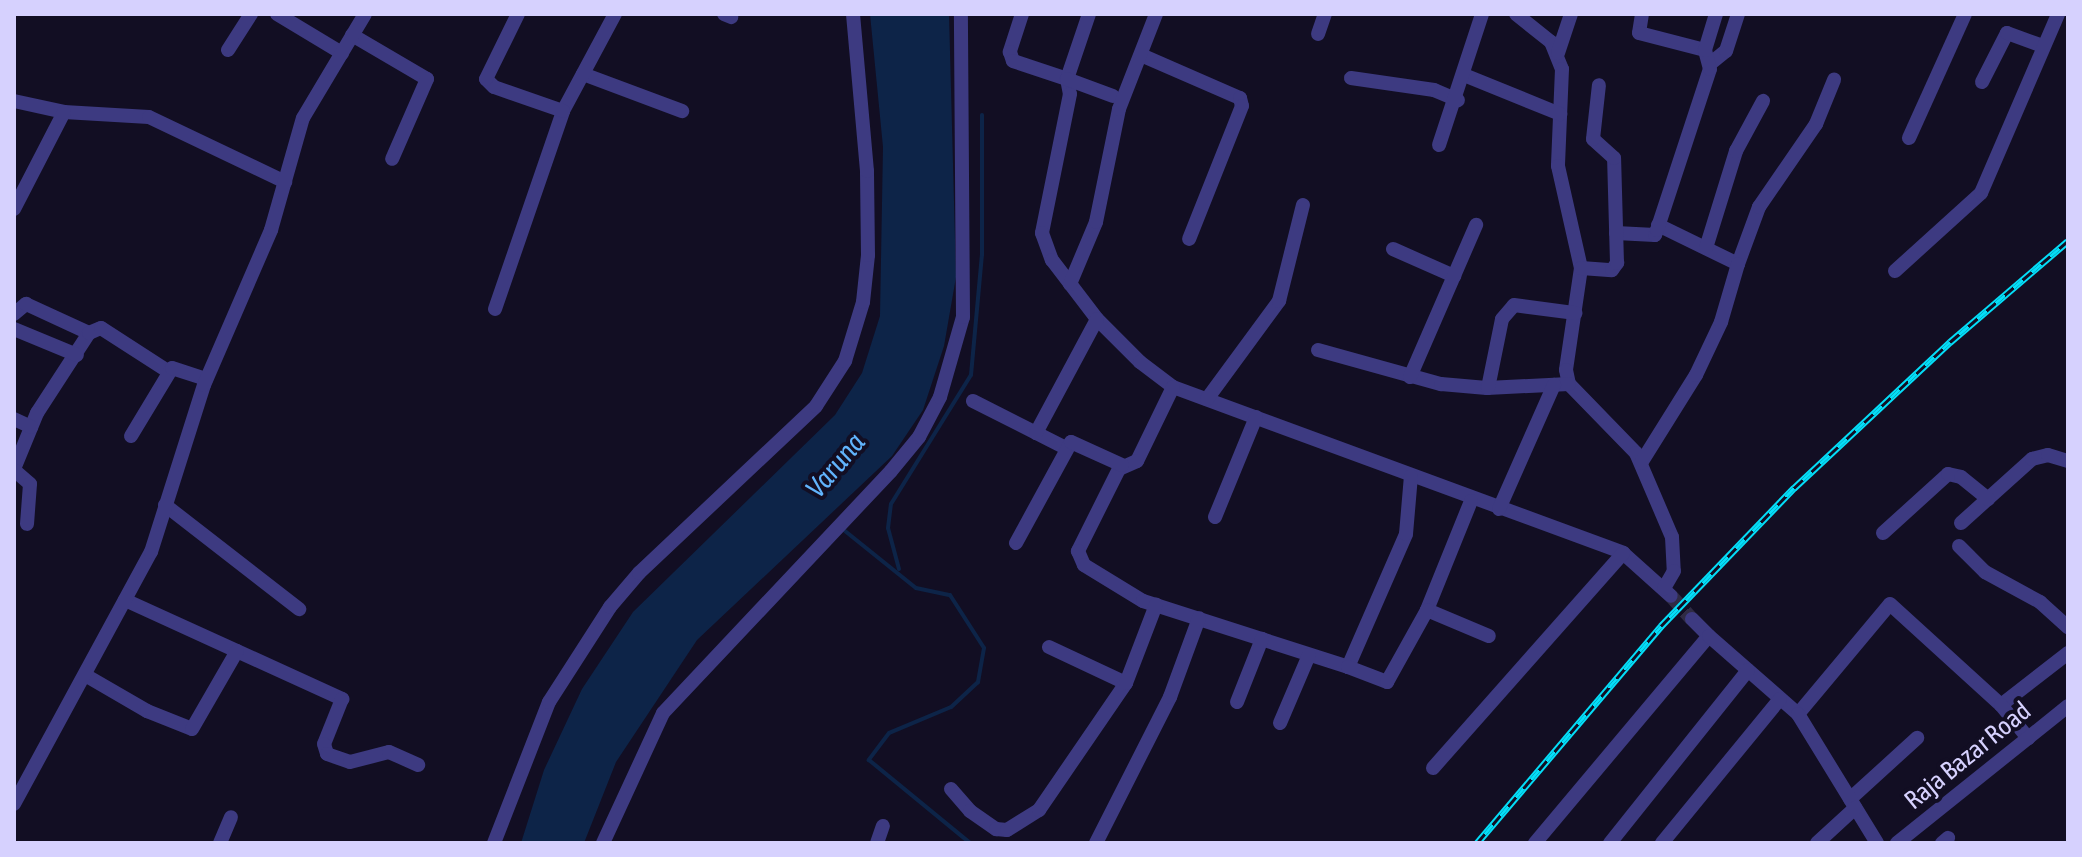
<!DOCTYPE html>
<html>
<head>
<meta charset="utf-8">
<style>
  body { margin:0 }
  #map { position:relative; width:2082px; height:857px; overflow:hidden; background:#120e23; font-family:"Asap Condensed",sans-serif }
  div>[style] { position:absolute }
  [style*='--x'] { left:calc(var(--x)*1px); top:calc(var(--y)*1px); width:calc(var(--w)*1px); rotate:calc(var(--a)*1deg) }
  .water>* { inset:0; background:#0d2448 }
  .stream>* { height:4px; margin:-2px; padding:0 2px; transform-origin:2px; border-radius:2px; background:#0d2448 }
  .minor-tunnel>* { height:14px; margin-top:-7px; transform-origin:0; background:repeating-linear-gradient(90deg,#2f2b44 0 14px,transparent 0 21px) }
  .minor>* { height:14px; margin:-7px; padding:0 7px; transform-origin:7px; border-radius:7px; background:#3d3a81 }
  .rail>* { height:7px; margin-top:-3.5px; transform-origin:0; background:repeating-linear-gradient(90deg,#120e23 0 12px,#04def8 0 24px); box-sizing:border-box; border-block:2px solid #04def8 }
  span { translate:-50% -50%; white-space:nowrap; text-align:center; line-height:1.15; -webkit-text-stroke:8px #120e23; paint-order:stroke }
  .street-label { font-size:26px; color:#d6d1fe }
  .water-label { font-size:28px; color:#61b4fd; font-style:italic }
  .frame { position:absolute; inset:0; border:16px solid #d6d1fe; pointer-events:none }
</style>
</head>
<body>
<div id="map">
  <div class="water">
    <div style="clip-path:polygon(870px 14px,949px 14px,956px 277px,944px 346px,923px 410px,892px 456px,697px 640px,616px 762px,584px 843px,521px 843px,544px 770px,582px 689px,633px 612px,835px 415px,862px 373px,880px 316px,883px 147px)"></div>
  </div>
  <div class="stream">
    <div style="--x:845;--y:531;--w:91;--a:38.8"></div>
    <div style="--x:916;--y:588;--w:35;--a:12"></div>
    <div style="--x:950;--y:595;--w:63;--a:57.3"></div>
    <div style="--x:984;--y:648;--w:35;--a:100"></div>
    <div style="--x:978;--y:682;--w:37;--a:137"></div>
    <div style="--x:951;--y:707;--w:67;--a:157.2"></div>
    <div style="--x:889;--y:733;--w:34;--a:127"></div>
    <div style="--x:869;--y:760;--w:131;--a:39.4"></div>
    <div style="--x:899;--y:569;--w:42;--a:-105"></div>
    <div style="--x:888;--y:528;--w:24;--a:-83"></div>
    <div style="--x:891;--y:504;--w:152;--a:-58.2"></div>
    <div style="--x:971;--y:375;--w:121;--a:-84.8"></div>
    <div style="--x:982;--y:255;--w:140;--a:-90"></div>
  </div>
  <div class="minor-tunnel">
    <div style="--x:1671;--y:596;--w:31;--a:48"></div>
  </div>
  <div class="minor">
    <div style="--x:277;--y:14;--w:76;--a:31"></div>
    <div style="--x:724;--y:14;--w:8;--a:23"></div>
    <div style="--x:1022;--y:14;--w:40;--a:108"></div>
    <div style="--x:1010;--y:52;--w:9;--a:72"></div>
    <div style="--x:1013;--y:61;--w:57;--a:18.4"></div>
    <div style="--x:1067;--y:79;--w:15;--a:79"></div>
    <div style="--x:1070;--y:94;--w:142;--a:101.4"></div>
    <div style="--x:1042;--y:233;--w:29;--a:70"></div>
    <div style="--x:1052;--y:260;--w:74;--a:52.7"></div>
    <div style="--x:1097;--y:319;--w:61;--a:45"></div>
    <div style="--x:1140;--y:362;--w:41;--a:37.1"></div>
    <div style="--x:1173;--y:387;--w:480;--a:20.2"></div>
    <div style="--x:1623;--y:553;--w:64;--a:41.9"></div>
    <div style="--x:1089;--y:14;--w:69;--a:108.7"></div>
    <div style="--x:1067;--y:79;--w:49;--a:20.3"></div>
    <div style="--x:1516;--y:14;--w:45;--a:38.7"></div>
    <div style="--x:1551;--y:42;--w:29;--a:68"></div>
    <div style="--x:1562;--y:69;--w:97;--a:92.4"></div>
    <div style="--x:1558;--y:166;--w:105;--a:77.3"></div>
    <div style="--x:1581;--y:268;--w:103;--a:98.4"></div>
    <div style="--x:1566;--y:370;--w:14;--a:78"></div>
    <div style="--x:1569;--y:384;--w:96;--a:45.8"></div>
    <div style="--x:1636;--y:453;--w:91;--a:66.8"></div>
    <div style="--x:1672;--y:537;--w:34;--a:87"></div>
    <div style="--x:1674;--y:571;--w:20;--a:120"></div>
    <div style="--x:1642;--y:14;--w:19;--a:99"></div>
    <div style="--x:1639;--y:33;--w:68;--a:14.4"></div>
    <div style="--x:1318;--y:34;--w:21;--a:-71"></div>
    <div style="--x:352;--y:35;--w:87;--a:30.4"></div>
    <div style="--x:427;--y:79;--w:87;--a:113.6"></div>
    <div style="--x:228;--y:50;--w:43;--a:-57.4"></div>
    <div style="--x:1558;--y:53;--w:41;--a:-71.6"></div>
    <div style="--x:1141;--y:55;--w:108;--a:23.5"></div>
    <div style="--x:1240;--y:98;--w:8;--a:76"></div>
    <div style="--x:1242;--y:106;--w:143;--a:111.7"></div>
    <div style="--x:1711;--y:63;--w:19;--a:-39"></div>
    <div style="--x:1726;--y:51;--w:39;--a:-72"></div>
    <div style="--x:583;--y:74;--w:106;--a:20.5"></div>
    <div style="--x:1464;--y:75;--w:104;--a:22.1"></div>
    <div style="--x:1351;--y:78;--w:84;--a:8.2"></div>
    <div style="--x:1434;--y:90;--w:26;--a:23"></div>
    <div style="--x:1982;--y:82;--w:55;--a:-63"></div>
    <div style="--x:2007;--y:33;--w:37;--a:20"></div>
    <div style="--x:14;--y:101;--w:51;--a:12.4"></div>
    <div style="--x:64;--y:112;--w:85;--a:3.4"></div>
    <div style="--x:149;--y:117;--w:151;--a:25.5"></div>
    <div style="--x:563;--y:111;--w:110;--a:-61.8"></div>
    <div style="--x:1909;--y:138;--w:136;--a:-65.7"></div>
    <div style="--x:1439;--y:145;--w:138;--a:-71.8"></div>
    <div style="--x:14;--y:209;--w:109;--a:-62.7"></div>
    <div style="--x:1658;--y:225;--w:89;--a:26"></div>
    <div style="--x:1738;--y:264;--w:61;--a:-69.8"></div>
    <div style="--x:1759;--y:207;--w:101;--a:-55.5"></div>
    <div style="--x:1816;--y:124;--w:48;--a:-67.8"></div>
    <div style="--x:1616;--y:233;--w:39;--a:3"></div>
    <div style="--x:1655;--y:235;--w:5;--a:-68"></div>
    <div style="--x:1657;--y:230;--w:169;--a:-71.8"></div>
    <div style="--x:1710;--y:69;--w:20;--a:-105"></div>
    <div style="--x:1705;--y:50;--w:38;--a:-73"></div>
    <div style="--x:1706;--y:248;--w:102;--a:-72.8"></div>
    <div style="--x:1736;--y:151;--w:57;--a:-61.6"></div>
    <div style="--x:1393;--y:249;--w:67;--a:23.9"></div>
    <div style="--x:1581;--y:268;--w:31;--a:4"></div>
    <div style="--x:1612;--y:270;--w:9;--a:-54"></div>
    <div style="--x:1617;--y:263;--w:105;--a:-91.6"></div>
    <div style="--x:1614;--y:158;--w:28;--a:-138"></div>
    <div style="--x:1593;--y:139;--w:54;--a:-83.7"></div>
    <div style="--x:1895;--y:271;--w:116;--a:-42.2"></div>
    <div style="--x:1981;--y:193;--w:195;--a:-66.7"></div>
    <div style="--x:1070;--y:284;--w:67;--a:-67.2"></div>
    <div style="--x:1096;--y:222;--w:115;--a:-78.5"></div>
    <div style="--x:1119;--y:109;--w:102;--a:-68.7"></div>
    <div style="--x:495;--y:309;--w:209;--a:-71"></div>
    <div style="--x:563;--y:111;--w:73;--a:-160.8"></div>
    <div style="--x:494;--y:87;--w:11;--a:-135"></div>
    <div style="--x:486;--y:79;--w:72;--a:-63.8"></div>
    <div style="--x:14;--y:314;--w:16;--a:-40"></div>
    <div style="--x:26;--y:304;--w:69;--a:24.7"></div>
    <div style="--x:89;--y:333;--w:95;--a:123"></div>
    <div style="--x:37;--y:413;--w:61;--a:112.3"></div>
    <div style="--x:14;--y:329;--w:68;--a:22.4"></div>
    <div style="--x:89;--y:333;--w:13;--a:-23"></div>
    <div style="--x:101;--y:328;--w:81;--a:32.9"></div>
    <div style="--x:1318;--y:350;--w:128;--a:15.5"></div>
    <div style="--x:1441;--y:384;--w:46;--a:5"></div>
    <div style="--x:1487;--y:388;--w:82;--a:-2.8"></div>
    <div style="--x:1410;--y:377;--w:166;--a:-66.5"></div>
    <div style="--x:1173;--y:387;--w:82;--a:115.9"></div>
    <div style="--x:1137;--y:461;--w:20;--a:156"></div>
    <div style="--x:1119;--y:469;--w:92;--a:116.6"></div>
    <div style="--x:1078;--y:551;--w:15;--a:67"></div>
    <div style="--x:1084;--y:565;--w:69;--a:31.4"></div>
    <div style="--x:1143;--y:601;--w:215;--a:17.8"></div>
    <div style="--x:1348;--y:667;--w:145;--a:-66.4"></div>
    <div style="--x:1406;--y:534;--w:58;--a:-85.1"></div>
    <div style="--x:1488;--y:388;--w:70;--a:-78.5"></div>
    <div style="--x:1502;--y:319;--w:18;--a:-49"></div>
    <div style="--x:1514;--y:305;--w:62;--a:7.5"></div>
    <div style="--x:1207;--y:399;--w:122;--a:-53.7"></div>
    <div style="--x:1279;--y:301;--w:99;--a:-76"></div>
    <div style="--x:973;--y:401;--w:104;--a:26.8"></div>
    <div style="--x:14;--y:419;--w:19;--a:25"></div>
    <div style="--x:1036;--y:433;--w:129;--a:-61.8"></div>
    <div style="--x:131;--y:436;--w:79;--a:-58.9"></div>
    <div style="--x:172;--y:368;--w:36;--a:18"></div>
    <div style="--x:1641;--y:463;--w:104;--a:-58"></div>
    <div style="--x:1696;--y:375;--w:59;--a:-64.7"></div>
    <div style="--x:1721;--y:322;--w:60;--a:-73.7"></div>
    <div style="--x:14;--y:470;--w:21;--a:41"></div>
    <div style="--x:30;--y:484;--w:40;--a:94.3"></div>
    <div style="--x:1471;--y:501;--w:118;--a:112"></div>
    <div style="--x:1427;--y:610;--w:67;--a:22.8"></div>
    <div style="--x:165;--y:505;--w:170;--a:37.8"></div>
    <div style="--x:1499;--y:509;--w:136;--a:-66.1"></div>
    <div style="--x:1215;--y:517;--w:108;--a:-67.7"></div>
    <div style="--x:1961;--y:523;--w:96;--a:-42"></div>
    <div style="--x:2032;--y:459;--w:16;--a:-14"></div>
    <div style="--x:2048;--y:455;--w:21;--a:17"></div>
    <div style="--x:1883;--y:533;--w:88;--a:-42.2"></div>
    <div style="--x:1948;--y:474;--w:13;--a:13"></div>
    <div style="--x:1961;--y:477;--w:35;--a:39"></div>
    <div style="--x:1016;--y:543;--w:115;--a:-61.4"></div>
    <div style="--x:1071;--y:442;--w:56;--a:24.3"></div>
    <div style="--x:1959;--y:546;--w:37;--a:45"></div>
    <div style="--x:1985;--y:572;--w:63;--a:28.6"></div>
    <div style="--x:2040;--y:602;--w:38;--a:42"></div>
    <div style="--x:125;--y:600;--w:239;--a:24.5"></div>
    <div style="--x:342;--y:699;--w:48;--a:111.8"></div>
    <div style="--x:324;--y:744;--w:10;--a:73"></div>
    <div style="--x:327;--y:754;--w:24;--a:19"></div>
    <div style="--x:350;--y:762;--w:40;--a:-14.4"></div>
    <div style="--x:389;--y:752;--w:32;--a:24"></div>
    <div style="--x:1692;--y:619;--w:24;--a:45"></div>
    <div style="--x:1049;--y:647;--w:85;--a:25.1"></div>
    <div style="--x:1348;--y:667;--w:42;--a:21"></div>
    <div style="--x:1387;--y:682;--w:82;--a:-60.9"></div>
    <div style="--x:85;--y:675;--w:72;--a:30.1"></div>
    <div style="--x:147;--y:711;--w:48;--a:21.8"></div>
    <div style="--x:192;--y:729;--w:90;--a:-60"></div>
    <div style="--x:1237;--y:702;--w:68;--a:-68.4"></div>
    <div style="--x:2001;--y:705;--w:85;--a:-37.8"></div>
    <div style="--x:1798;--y:714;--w:143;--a:-50.1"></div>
    <div style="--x:1890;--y:604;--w:150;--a:42.3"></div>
    <div style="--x:2001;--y:705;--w:43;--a:50.7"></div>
    <div style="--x:1280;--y:723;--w:74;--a:-66.9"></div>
    <div style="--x:1433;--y:768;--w:287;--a:-48.5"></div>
    <div style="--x:951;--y:789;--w:29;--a:49"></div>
    <div style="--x:970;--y:811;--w:32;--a:35"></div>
    <div style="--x:996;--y:829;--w:11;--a:5"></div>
    <div style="--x:1007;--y:830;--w:38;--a:-32"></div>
    <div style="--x:1039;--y:810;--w:154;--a:-55.6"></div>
    <div style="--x:1126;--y:683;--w:84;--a:-69"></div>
    <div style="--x:1850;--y:799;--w:91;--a:-42.3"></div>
    <div style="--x:14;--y:804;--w:287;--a:-61.5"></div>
    <div style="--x:151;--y:552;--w:175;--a:-72.4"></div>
    <div style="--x:204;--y:385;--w:169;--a:-66.6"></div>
    <div style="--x:271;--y:230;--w:116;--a:-74.1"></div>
    <div style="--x:303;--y:118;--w:121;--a:-59.2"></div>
    <div style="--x:220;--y:843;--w:28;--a:-67"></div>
    <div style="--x:494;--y:843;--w:151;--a:-68.7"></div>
    <div style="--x:549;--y:702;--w:113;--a:-57.3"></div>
    <div style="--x:610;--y:607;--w:45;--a:-49.5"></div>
    <div style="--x:639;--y:573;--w:243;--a:-43.3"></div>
    <div style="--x:816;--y:406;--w:54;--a:-57.2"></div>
    <div style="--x:845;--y:361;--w:62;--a:-73"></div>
    <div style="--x:863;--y:302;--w:47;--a:-83.9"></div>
    <div style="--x:868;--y:255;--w:84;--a:-90.7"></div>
    <div style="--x:867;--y:171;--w:158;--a:-95.1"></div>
    <div style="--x:603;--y:843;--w:143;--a:-65.2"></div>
    <div style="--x:663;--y:713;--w:332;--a:-46.7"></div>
    <div style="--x:891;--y:471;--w:44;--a:-50.5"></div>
    <div style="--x:919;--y:437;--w:45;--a:-62.3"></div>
    <div style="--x:940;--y:397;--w:83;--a:-74"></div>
    <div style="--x:963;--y:317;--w:303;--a:-90.4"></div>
    <div style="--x:877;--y:843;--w:18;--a:-71"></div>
    <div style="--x:1096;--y:843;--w:164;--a:-63.1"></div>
    <div style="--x:1170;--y:697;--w:84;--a:-69.8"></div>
    <div style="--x:1535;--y:843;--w:270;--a:-50"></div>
    <div style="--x:1709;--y:636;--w:118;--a:41.2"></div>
    <div style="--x:1798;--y:714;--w:151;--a:58.5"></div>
    <div style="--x:1610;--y:843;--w:221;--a:-51.4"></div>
    <div style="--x:1662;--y:843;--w:186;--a:-50.7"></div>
    <div style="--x:1817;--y:843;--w:52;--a:-42.6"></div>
    <div style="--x:1897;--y:843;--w:219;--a:-38.7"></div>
    <div style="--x:1942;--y:843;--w:8;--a:-40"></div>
  </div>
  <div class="rail">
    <div style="--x:1477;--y:843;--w:285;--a:-49.7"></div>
    <div style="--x:1661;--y:626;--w:192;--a:-46.1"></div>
    <div style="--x:1794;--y:488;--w:214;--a:-43.1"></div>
    <div style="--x:1950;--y:342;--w:155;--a:-40.6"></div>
  </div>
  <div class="street-label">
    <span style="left:1968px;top:756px;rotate:-39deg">Raja Bazar Road</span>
  </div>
  <div class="water-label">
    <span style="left:835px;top:465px;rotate:-50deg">Varuna</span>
  </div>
  <div class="frame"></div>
</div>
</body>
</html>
